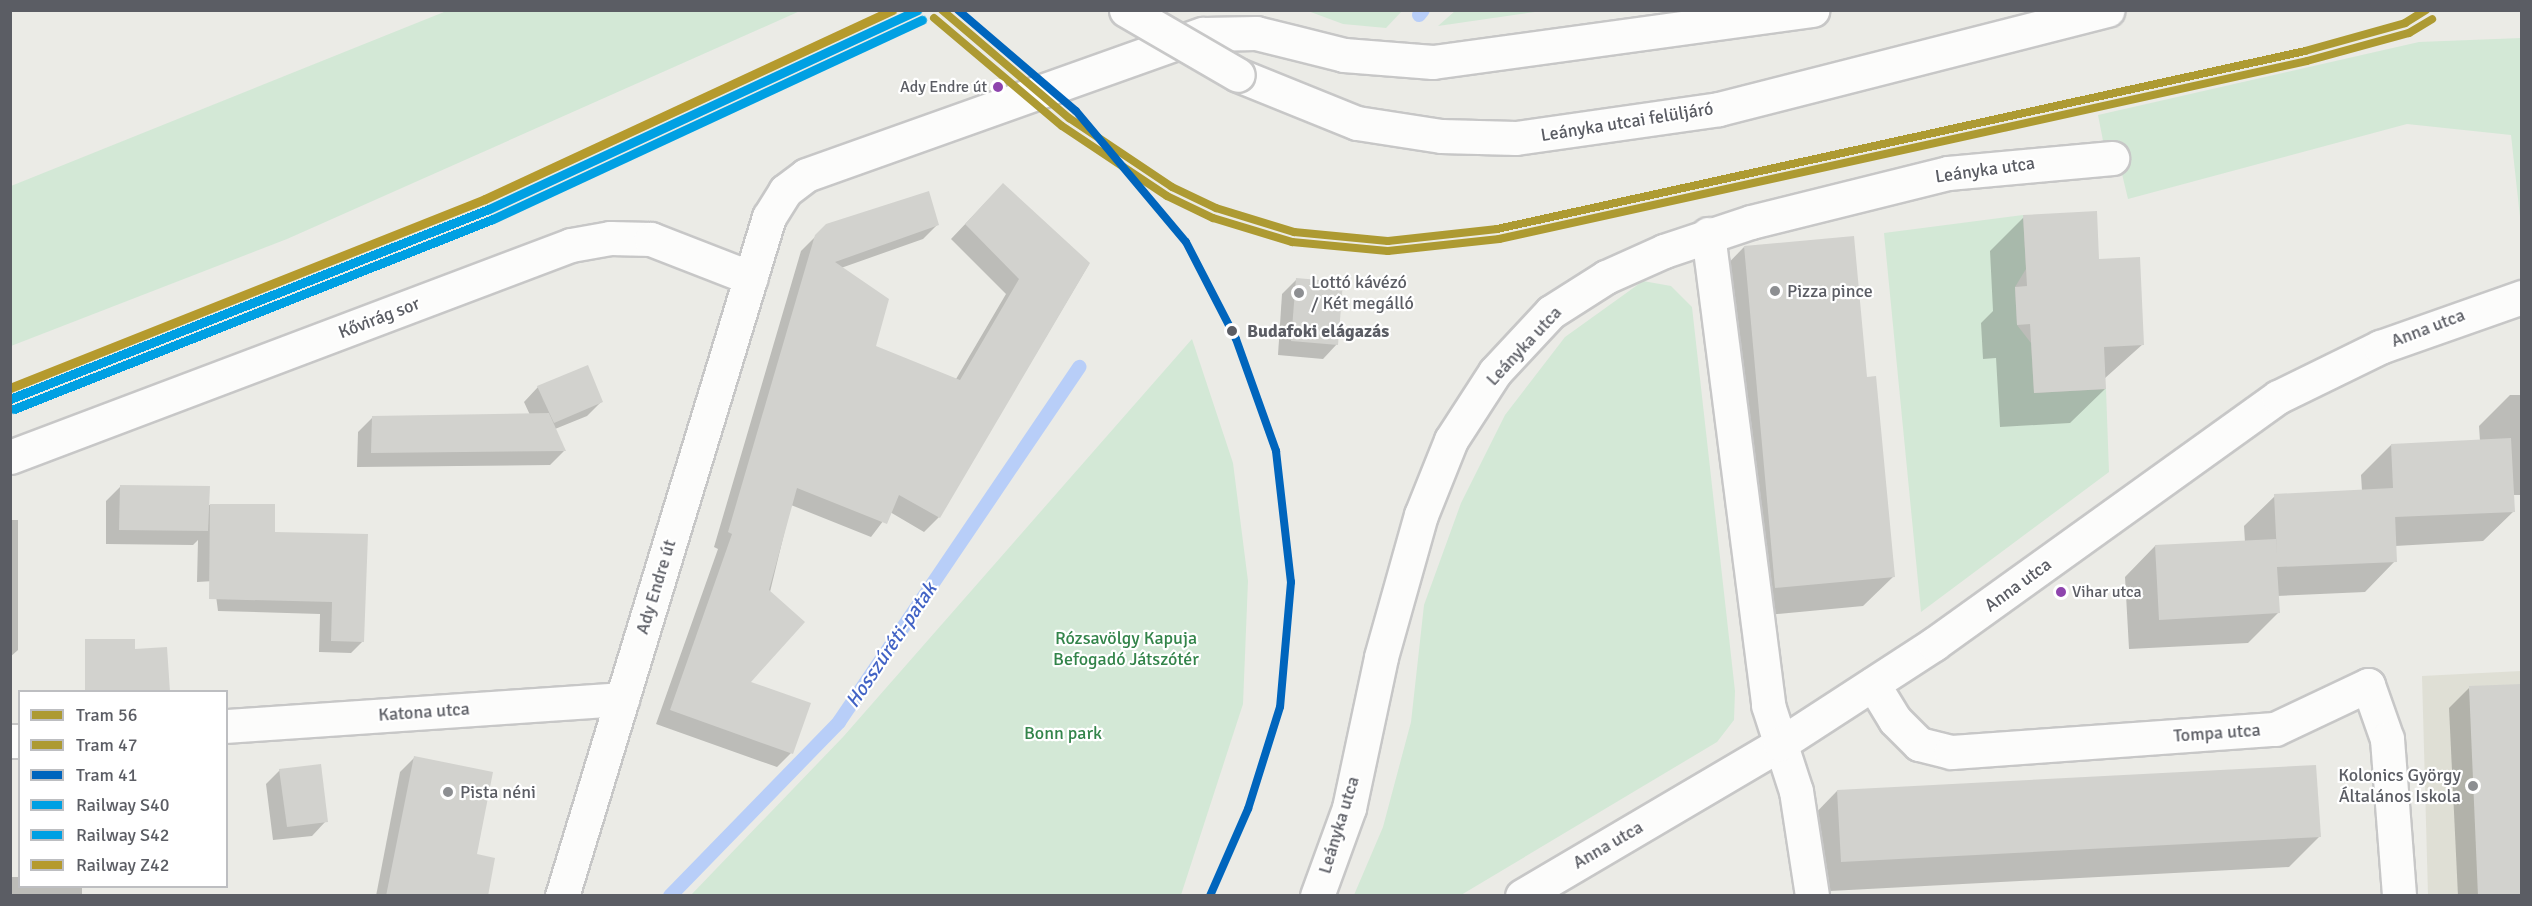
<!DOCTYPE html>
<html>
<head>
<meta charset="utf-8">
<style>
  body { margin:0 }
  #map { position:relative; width:2532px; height:906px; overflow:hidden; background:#ebebe6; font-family:Signika,sans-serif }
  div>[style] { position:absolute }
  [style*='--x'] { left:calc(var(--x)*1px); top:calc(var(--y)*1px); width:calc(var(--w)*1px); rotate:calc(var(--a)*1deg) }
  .education>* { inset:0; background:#dfdfd5 }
  .green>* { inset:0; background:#d3e8d6 }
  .shadow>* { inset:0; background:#0003 }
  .stream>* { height:14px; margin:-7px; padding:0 7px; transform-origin:7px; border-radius:7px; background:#b8cef8 }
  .building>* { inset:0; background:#d2d2ce }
  .roads { filter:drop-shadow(2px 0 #c7c7c7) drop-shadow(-2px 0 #c7c7c7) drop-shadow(0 2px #c7c7c7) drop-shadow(0 -2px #c7c7c7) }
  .minor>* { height:33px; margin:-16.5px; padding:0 16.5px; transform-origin:16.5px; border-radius:16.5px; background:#fcfcfb }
  .tertiary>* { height:33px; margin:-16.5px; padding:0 16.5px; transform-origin:16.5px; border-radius:16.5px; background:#fcfcfb }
  .secondary>* { height:33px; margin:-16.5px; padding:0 16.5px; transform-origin:16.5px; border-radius:16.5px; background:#fcfcfb }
  .bridges { filter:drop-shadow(2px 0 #c8c8c8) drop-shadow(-2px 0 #c8c8c8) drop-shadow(0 2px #c8c8c8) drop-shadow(0 -2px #c8c8c8) }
  .secondary-bridge>* { height:33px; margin:-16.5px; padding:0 16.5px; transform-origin:16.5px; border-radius:16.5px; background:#fcfcfb }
  .rail-1>* { height:9px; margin:-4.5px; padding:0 4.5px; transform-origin:4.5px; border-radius:4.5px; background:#00a0e3 }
  .rail-2>* { height:9px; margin:-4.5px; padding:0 4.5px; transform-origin:4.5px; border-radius:4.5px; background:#00a0e3 }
  .rail-3>* { height:9px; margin:-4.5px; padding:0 4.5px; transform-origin:4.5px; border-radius:4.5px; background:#b59a2d }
  .tram-1>* { height:8px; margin:-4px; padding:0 4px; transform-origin:4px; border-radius:4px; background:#ad9a32 }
  .tram-2>* { height:8px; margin:-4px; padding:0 4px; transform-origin:4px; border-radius:4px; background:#ad9a32 }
  .tram-3>* { height:8px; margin:-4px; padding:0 4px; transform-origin:4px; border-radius:4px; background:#0065bd }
  .dots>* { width:16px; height:16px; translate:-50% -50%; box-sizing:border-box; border:3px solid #fff; border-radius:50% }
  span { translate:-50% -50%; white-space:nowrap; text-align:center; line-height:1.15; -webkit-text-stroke:4.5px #fff; paint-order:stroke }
  .bus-label { font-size:16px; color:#5b5d64 }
  .right { translate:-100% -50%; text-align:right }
  .left { translate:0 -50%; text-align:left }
  .street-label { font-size:18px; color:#5b5d64 }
  .poi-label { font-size:18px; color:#5b5d64 }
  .stop-label { font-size:18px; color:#5b5d64; font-weight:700 }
  .park-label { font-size:18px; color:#33844a }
  .water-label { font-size:20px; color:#4263c5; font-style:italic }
  .frame { position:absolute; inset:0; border:12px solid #5b5d64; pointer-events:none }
  .legend { position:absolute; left:18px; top:690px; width:210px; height:198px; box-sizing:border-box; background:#fff; border:2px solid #bdbec1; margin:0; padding:8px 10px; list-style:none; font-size:18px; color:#5b5d64 }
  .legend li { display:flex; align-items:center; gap:12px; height:30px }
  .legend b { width:30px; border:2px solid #bdbec1 }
</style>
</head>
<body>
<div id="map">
  <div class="education">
    <div style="clip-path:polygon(2521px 671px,2521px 895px,2428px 895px,2422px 676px)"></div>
  </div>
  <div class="green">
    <div style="clip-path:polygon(449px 10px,800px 11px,287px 239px,11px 346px,11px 186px)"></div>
    <div style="clip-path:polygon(1308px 11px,1402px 11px,1386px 28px,1343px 24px)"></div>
    <div style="clip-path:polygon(1455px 11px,1455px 10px,1542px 11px,1438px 26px)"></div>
    <div style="clip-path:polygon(2521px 38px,2521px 226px,2511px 135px,2407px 124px,2128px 199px,2117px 153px,2105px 151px,2098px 115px,2419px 42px)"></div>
    <div style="clip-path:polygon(2023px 215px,2026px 269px,2015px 287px,2017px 325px,2031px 343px,2034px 393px,2106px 389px,2109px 472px,1921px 612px,1884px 233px)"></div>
    <div style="clip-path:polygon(1643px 281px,1671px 286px,1692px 307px,1735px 691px,1734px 720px,1717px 742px,1461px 895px,1354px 895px,1383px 827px,1411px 722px,1424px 605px,1461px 503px,1505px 415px,1565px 337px)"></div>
    <div style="clip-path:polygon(1192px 339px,1233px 463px,1248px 581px,1243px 704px,1181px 895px,691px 895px,843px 737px)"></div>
  </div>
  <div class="shadow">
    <div style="clip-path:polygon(988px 200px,1089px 264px,939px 517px,924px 532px,890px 512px,871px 537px,791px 505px,748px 683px,791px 753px,777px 767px,656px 724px,718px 549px,714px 547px,801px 251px,827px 225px,938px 224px,923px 239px,841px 268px,874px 347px,956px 379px,1006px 294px,951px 239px)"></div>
    <div style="clip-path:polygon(2024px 217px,2098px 260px,2143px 344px,2104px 379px,2105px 389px,2070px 423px,2000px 427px,1996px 358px,1983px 359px,1981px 323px,1993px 311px,1990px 251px)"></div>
    <div style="clip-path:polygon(1744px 247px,1866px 379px,1894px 576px,1863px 606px,1746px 617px,1714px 278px)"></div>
    <div style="clip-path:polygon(1296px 280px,1337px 344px,1323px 359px,1278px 355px,1282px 294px)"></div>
    <div style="clip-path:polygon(538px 387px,602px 401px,587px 416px,555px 429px,564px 451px,550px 465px,357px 467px,358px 432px,373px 417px,530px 415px,524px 402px)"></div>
    <div style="clip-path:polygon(2510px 395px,2522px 395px,2522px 495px,2513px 495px,2514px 511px,2483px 541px,2395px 546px,2395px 561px,2365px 592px,2277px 596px,2278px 613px,2248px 643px,2129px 649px,2125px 577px,2155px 546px,2245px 542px,2244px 526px,2275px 496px,2362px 491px,2361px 475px,2391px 445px,2480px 441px,2479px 426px)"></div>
    <div style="clip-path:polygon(120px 487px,210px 505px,274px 533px,366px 536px,363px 641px,351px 653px,319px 652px,320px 614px,218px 611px,214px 581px,197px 582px,198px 540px,193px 545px,106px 544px,106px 501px)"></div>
    <div style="clip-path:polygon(10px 520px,18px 520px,18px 650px,10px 657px)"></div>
    <div style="clip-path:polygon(2469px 688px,2522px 896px,2458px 896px,2449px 708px)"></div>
    <div style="clip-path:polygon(414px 758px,475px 855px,487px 896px,376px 896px,400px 772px)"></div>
    <div style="clip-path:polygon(280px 770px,326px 821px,312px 836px,273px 840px,266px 784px)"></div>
    <div style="clip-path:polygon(1837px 791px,2319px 837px,2289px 867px,1811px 892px,1807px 822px)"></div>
    <div style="clip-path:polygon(10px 877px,20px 877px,20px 886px,82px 886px,82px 896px,10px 896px)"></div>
  </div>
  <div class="stream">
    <div style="--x:1419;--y:15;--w:6;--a:-51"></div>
    <div style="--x:670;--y:896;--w:243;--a:-45.8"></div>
    <div style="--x:839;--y:722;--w:429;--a:-55.9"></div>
  </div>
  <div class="building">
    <div style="clip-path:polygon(1003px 183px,1090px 263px,940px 518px,899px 495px,887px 524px,797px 488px,769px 590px,805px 622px,751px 682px,811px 703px,793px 754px,670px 710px,732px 534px,728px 532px,815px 235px,826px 224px,929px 191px,939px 225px,835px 262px,889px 299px,876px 346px,960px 380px,1019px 279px,965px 224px)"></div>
    <div style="clip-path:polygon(2097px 211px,2099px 259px,2140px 257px,2144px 345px,2104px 347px,2106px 389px,2034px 393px,2030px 324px,2017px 325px,2015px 287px,2027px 286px,2023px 215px)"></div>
    <div style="clip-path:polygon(1854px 236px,1867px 377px,1876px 376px,1895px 577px,1775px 588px,1744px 246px)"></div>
    <div style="clip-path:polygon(1296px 278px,1343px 282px,1338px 345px,1291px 341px)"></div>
    <div style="clip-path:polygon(588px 365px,603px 402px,554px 423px,537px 386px)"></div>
    <div style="clip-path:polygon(549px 413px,566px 451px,371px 453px,372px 416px)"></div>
    <div style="clip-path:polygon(2511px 438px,2515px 512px,2395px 517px,2394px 490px,2397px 562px,2277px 567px,2280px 613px,2159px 620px,2155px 545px,2276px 539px,2277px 556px,2274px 494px,2393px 488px,2391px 444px)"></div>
    <div style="clip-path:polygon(120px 485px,210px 486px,208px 531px,119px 530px)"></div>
    <div style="clip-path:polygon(210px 504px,275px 504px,275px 532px,368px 534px,364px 642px,331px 641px,332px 602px,209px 599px)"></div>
    <div style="clip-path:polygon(85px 639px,135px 639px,135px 649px,167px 647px,170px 692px,85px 692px)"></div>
    <div style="clip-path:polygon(2522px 684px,2522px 896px,2478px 896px,2469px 686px)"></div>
    <div style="clip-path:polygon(414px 756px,493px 772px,477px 854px,495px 858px,488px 896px,386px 896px)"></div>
    <div style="clip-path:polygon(321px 764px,328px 822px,287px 827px,279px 769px)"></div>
    <div style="clip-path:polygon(2316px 765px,2321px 837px,1841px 862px,1837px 790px)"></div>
  </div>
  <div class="roads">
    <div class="minor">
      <div style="--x:1708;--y:234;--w:475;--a:82.7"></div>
      <div style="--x:1768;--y:705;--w:90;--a:72"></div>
      <div style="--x:1796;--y:791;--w:106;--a:81.3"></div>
      <div style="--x:10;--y:457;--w:600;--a:-20.7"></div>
      <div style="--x:571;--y:245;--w:40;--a:-10"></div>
      <div style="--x:610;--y:238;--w:41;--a:1.4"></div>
      <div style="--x:651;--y:239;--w:107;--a:21.3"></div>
      <div style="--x:1873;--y:684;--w:42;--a:58.6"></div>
      <div style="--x:1895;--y:720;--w:34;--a:45"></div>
      <div style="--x:1919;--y:744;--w:33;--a:14"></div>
      <div style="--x:1951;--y:752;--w:325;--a:-4.1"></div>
      <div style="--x:2275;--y:729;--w:103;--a:-25.3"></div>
      <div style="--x:2368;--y:685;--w:57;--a:70.6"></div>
      <div style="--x:2387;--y:739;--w:157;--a:85.6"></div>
      <div style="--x:226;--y:726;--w:397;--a:-3.9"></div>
      <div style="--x:10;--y:741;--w:10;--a:0"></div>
      <div style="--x:1317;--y:896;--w:94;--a:-70"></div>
      <div style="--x:1349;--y:808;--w:154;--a:-78"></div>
      <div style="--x:1381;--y:657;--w:148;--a:-74.3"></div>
      <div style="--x:1421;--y:515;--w:81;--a:-68.2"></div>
      <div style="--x:1451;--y:440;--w:81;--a:-57.1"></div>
      <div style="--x:1495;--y:372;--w:82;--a:-47"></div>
      <div style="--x:1551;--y:312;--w:65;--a:-32.5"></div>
      <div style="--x:1606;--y:277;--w:64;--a:-24.1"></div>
      <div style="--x:1664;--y:251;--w:92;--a:-18.4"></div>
      <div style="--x:1751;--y:222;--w:203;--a:-14"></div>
      <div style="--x:1948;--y:173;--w:165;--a:-5.2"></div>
    </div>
    <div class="tertiary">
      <div style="--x:562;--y:896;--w:710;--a:-73.05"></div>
      <div style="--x:769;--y:217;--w:31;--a:-58"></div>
      <div style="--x:785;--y:191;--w:26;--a:-37"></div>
      <div style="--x:806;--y:175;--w:421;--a:-19.6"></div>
      <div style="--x:1203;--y:34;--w:53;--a:-1.1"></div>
      <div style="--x:1256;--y:33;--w:91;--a:14"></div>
      <div style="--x:1344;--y:55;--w:89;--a:4.5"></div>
      <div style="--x:1433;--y:62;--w:383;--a:-7.8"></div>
      <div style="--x:1522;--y:896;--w:299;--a:-30.5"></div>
      <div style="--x:1780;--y:744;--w:184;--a:-33"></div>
      <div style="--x:1934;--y:644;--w:423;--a:-35.7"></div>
      <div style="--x:2278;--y:397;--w:114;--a:-26.1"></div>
      <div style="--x:2380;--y:347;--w:151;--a:-19.4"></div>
    </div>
    <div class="secondary">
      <div style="--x:1238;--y:75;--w:128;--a:22"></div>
      <div style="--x:1357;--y:123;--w:85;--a:8.8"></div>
      <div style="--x:1441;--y:136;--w:75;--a:1.5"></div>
      <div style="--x:1516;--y:138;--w:205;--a:-8.1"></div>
      <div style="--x:1719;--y:109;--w:401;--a:-14.3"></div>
    </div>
  </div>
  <div class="bridges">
    <div class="secondary-bridge">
      <div style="--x:1126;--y:10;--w:129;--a:30.1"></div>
    </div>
  </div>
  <div class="rail-1">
    <div style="--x:10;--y:399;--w:515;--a:-21.64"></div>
    <div style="--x:489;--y:209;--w:472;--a:-24.9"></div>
  </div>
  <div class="rail-2">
    <div style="--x:14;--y:409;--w:515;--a:-21.64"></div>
    <div style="--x:493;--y:219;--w:473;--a:-24.9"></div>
  </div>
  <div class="rail-3">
    <div style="--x:10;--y:388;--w:511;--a:-21.7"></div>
    <div style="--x:485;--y:199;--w:449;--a:-24.9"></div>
  </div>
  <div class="tram-1">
    <div style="--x:942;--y:10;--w:167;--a:40.4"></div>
    <div style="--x:1069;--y:118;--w:124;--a:33.8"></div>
    <div style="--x:1172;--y:187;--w:49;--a:25.5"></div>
    <div style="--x:1216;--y:208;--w:82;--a:17.1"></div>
    <div style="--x:1294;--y:232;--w:94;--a:5.5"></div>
    <div style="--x:1388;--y:241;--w:110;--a:-6.3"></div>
    <div style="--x:1497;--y:229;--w:827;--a:-12.42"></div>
    <div style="--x:2305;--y:51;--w:104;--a:-15.6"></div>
    <div style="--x:2405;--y:23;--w:25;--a:-32"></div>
  </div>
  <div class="tram-2">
    <div style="--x:934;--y:18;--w:167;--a:40.2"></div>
    <div style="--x:1062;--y:126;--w:126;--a:33.7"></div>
    <div style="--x:1167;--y:196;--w:51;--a:25.6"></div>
    <div style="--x:1213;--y:218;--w:83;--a:16.9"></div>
    <div style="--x:1292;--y:242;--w:96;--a:5.4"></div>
    <div style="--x:1388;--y:251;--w:112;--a:-6.2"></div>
    <div style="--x:1499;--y:239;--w:827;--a:-12.42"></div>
    <div style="--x:2307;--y:61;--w:106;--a:-15.4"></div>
    <div style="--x:2409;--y:33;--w:27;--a:-31"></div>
  </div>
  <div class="tram-3">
    <div style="--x:958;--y:10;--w:155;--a:40.6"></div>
    <div style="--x:1076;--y:111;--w:171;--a:50"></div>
    <div style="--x:1186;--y:242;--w:109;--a:62.7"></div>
    <div style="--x:1236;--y:339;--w:119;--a:70.3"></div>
    <div style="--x:1276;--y:451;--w:132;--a:83.5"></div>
    <div style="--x:1291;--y:582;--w:125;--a:95"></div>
    <div style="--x:1280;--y:707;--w:107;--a:107.4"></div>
    <div style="--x:1248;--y:809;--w:95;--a:113.6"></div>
  </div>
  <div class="dots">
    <div style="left:998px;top:87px;background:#8e44ad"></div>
    <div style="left:1775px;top:291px;background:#8d8f92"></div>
    <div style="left:1299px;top:293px;background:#8d8f92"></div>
    <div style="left:1232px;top:331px;background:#5b5d64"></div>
    <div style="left:2061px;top:592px;background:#8e44ad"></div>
    <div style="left:2473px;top:786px;background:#8d8f92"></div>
    <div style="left:448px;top:792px;background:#8d8f92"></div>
  </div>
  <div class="bus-label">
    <span class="right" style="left:987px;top:87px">Ady Endre út</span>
    <span class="left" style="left:2072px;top:592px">Vihar utca</span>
  </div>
  <div class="street-label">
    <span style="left:1627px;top:122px;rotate:-9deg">Leányka utcai felüljáró</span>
    <span style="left:1985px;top:170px;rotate:-8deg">Leányka utca</span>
    <span style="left:379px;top:318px;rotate:-21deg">Kővirág sor</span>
    <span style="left:2428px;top:328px;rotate:-21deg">Anna utca</span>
    <span style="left:1524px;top:346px;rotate:-47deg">Leányka utca</span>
    <span style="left:2018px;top:585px;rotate:-36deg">Anna utca</span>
    <span style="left:656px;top:587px;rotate:-73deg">Ady Endre út</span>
    <span style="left:424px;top:712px;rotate:-4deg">Katona utca</span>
    <span style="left:2217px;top:733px;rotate:-4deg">Tompa utca</span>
    <span style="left:1339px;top:825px;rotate:-73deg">Leányka utca</span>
    <span style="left:1608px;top:845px;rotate:-30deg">Anna utca</span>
  </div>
  <div class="poi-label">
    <span class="left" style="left:1311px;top:293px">Lottó kávézó<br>/ Két megálló</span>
    <span class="left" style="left:1787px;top:291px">Pizza pince</span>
    <span class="right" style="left:2461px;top:786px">Kolonics György<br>Általános Iskola</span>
    <span class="left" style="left:460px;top:792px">Pista néni</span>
  </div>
  <div class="stop-label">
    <span class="left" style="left:1247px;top:331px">Budafoki elágazás</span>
  </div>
  <div class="park-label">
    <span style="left:1126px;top:649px">Rózsavölgy Kapuja<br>Befogadó Játszótér</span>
    <span style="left:1063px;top:733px">Bonn park</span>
  </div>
  <div class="water-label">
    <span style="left:891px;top:645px;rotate:-56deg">Hosszúréti-patak</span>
  </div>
  <div class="frame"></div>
  <ul class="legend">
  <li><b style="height:8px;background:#ad9a32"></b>Tram 56</li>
  <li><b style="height:8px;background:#ad9a32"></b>Tram 47</li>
  <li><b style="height:8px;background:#0065bd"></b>Tram 41</li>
  <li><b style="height:8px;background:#00a0e3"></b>Railway S40</li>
  <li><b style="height:8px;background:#00a0e3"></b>Railway S42</li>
  <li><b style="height:8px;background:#b59a2d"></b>Railway Z42</li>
  </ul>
</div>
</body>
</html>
